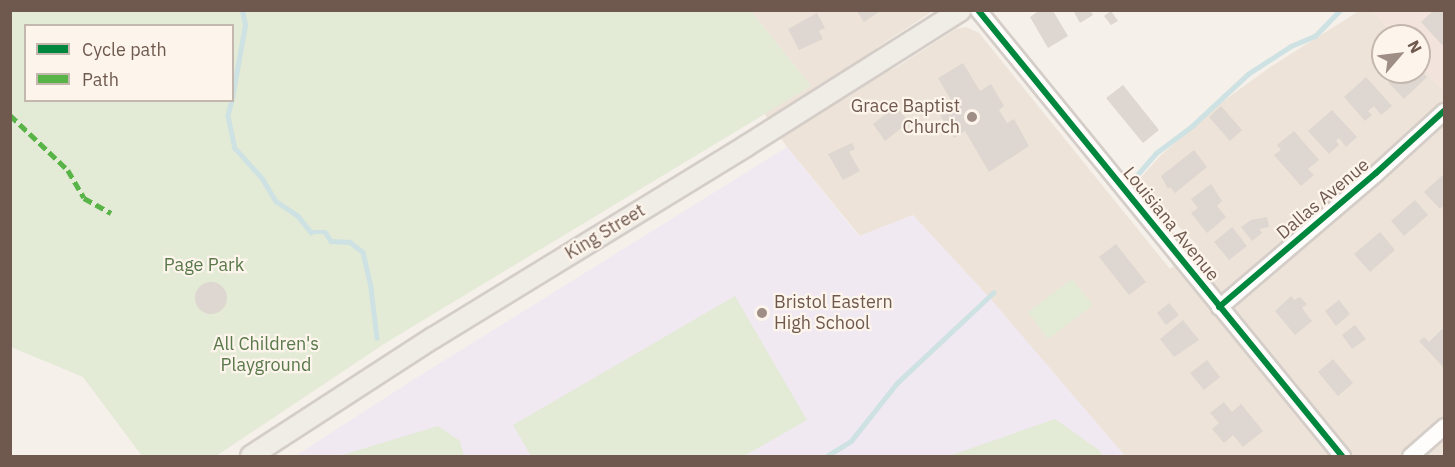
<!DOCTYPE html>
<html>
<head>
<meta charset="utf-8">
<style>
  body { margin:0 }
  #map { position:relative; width:1455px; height:467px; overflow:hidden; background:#f5f0ea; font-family:"IBM Plex Sans",sans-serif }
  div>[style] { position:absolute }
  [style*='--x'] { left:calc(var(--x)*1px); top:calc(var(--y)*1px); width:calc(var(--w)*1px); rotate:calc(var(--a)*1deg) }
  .residential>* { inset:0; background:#ede3d8 }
  .commercial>* { inset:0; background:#f2e3dc }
  .education>* { inset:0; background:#f1e9f1 }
  .green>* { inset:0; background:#e3ead6 }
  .stream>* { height:4.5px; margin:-2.25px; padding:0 2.25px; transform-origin:2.25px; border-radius:2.25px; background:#cee2e3 }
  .building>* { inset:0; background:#ded6d0 }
  .round { border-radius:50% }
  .roads { filter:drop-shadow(2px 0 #d4cdc8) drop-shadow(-2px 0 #d4cdc8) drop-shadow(0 2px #d4cdc8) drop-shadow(0 -2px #d4cdc8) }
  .minor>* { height:15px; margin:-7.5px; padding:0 7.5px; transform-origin:7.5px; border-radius:7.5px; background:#fefdfc }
  .major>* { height:20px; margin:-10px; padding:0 10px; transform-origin:10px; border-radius:10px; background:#f0ece6 }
  .quiet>* { height:4.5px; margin-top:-2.25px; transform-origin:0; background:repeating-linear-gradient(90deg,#59b447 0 9px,transparent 0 13.5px) }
  .cycleway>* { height:6px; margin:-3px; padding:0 3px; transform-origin:3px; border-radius:3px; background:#00873e }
  .dots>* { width:16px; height:16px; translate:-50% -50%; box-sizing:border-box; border:3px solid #fdf5ec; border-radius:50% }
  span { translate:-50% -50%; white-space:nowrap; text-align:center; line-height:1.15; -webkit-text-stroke:4.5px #fdf5ec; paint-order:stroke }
  .poi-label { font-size:18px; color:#6f594e }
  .right { translate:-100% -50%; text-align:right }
  .left { translate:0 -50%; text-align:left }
  .street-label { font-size:18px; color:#6f594e }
  .park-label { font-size:18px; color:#59794b }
  .frame { position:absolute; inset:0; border:12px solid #6f594e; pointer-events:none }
  .legend { position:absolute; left:24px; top:24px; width:210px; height:78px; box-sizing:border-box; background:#fdf5ec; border:2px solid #c4b7ad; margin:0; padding:8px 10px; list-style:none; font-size:18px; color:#6f594e }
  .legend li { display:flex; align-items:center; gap:12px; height:30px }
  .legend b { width:30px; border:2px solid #c4b7ad }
  .north { position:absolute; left:1371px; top:24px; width:60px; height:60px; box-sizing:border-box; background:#fdf5ec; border:2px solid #c4b7ad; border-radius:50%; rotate:62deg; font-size:16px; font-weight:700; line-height:24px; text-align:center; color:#6f594e }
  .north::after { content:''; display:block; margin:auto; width:21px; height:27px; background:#9e8e85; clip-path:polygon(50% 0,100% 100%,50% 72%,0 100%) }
</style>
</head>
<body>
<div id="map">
  <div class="residential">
    <div style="clip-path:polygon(751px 11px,933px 11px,876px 48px,892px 70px,956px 29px,966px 27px,979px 33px,1170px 269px,1199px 247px,1136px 183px,1161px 155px,1222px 102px,1272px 66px,1359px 11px,1372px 11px,1395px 36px,1383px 36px,1383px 72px,1419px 72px,1419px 63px,1444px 92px,1444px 456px,1125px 456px,913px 215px,860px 236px,787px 147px,764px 113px,811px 86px)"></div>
  </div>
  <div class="commercial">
    <div style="clip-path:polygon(1372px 11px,1444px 11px,1444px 92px,1419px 63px,1419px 36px,1395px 36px)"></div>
  </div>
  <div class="education">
    <div style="clip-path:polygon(787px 147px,859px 236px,913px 215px,989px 297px,1125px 456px,295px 456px,416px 378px)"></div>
  </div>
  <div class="green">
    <div style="clip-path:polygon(evenodd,10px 11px,751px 11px,811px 86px,387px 342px,216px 456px,142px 456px,83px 377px,11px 347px,10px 11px,26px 26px,232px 26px,232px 100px,26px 100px,26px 26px)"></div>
    <div style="clip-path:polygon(1072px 279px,1093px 305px,1048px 339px,1028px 312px)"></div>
    <div style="clip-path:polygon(735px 296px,807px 420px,744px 456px,531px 456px,513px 425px)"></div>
    <div style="clip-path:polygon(1055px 419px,1099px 450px,1103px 456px,949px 456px)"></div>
    <div style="clip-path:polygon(438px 426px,460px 441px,464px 456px,339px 456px)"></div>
  </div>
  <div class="stream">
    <div style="--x:232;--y:98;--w:74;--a:-79.9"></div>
    <div style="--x:245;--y:25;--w:15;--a:-101"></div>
    <div style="--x:232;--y:100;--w:16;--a:104"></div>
    <div style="--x:228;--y:116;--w:33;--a:78"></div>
    <div style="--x:235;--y:148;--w:40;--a:48"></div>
    <div style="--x:262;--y:178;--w:27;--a:59"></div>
    <div style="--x:276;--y:201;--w:27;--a:34"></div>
    <div style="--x:298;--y:216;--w:21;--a:51"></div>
    <div style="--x:311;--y:232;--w:14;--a:0"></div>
    <div style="--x:325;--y:232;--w:11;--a:56"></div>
    <div style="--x:331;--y:241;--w:19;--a:3"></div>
    <div style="--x:350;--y:242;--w:16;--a:38"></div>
    <div style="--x:363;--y:252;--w:37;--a:77"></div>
    <div style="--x:371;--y:288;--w:50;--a:83.2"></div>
    <div style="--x:1137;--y:175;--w:29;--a:-49"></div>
    <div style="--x:1156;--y:153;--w:45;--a:-36.9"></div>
    <div style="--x:1192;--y:126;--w:76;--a:-42.9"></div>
    <div style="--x:1248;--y:74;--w:51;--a:-33.1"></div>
    <div style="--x:1291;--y:46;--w:26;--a:-23"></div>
    <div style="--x:1315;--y:36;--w:36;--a:-46"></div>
    <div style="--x:827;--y:456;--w:28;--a:-32"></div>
    <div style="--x:851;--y:441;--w:74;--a:-51.6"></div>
    <div style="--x:897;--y:383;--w:132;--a:-43.2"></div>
  </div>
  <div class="building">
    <div style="clip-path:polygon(856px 10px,882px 10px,864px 22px)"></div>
    <div style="clip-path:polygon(1040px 10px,1053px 11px,1068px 36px,1048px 48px,1030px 17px)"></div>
    <div style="clip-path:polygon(1073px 10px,1090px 10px,1093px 15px,1080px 23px)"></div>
    <div style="clip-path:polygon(1434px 10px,1444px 10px,1443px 46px,1421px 22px)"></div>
    <div style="clip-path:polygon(1111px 11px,1118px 21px,1111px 25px,1104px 16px)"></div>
    <div style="clip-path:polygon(817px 13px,825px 28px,819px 31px,823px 39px,799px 50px,788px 29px)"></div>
    <div style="clip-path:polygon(963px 63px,980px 91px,991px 84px,1004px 106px,999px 110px,1007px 123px,1014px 119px,1029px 146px,989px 172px,965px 131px,954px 138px,940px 115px,955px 107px,938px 78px)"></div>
    <div style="clip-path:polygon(1419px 69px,1427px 77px,1404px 99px,1388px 82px,1398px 72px,1419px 72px)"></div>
    <div style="clip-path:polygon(1366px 77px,1392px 106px,1381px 115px,1374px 106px,1368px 111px,1372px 115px,1365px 121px,1344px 97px)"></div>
    <div style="clip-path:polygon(1123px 85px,1159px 130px,1143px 143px,1106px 98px)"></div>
    <div style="clip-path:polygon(896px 106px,909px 122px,885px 141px,873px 124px)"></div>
    <div style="clip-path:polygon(1221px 106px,1242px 130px,1230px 141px,1209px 117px)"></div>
    <div style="clip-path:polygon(1332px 110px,1357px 137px,1346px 147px,1339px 138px,1336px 141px,1339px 145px,1329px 154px,1308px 131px)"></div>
    <div style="clip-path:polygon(1294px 131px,1319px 160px,1308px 169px,1314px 175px,1301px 186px,1274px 155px,1281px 150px,1277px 145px)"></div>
    <div style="clip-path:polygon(852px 143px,855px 149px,849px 152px,860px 171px,843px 180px,828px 154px)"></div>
    <div style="clip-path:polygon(1194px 150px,1207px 167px,1175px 193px,1170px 187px,1168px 189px,1161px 176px)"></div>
    <div style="clip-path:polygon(1444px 174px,1444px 205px,1440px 209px,1424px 192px)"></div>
    <div style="clip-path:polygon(1211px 184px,1222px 201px,1217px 206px,1226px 217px,1207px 233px,1191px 213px,1198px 208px,1191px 199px)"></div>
    <div style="clip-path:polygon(1415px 200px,1428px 215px,1404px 236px,1391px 221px)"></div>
    <div style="clip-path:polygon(1267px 217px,1269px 227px,1259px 229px,1262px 233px,1252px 241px,1241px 227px,1251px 220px)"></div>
    <div style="clip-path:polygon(1232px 227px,1247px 246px,1229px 260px,1214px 242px)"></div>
    <div style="clip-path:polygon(1380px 232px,1395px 250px,1370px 272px,1354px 254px)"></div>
    <div style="clip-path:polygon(1116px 244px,1146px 282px,1129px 295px,1099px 257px)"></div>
    <div class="round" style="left:195px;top:282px;width:32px;height:32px"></div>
    <div style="clip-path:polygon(1291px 296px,1294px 300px,1300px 297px,1307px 304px,1302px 308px,1312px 321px,1295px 335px,1275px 311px)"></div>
    <div style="clip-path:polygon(1339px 300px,1350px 314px,1336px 326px,1325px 311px)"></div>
    <div style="clip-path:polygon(1169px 303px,1179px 315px,1166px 325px,1157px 313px)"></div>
    <div style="clip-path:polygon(1183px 320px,1199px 340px,1174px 357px,1160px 339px)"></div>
    <div style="clip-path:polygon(1355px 325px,1366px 339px,1352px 349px,1342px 335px)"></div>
    <div style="clip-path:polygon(1442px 329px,1444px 332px,1443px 367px,1419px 341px,1424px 337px,1429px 342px)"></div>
    <div style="clip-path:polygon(1333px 359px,1353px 383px,1338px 396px,1318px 372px)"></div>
    <div style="clip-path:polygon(1207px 360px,1220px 377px,1204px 390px,1190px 373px)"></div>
    <div style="clip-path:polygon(1224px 402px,1232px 412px,1241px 404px,1263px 431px,1243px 447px,1233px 435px,1224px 443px,1212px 429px,1219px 423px,1210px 413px)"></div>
  </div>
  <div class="roads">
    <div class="minor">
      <div style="--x:978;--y:10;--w:576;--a:50.78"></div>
      <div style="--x:1219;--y:307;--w:206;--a:-40.5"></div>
      <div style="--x:1376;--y:173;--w:92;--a:-42.4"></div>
      <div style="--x:1410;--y:456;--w:45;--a:-41.4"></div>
    </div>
    <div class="major">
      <div style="--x:251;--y:456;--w:217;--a:-33"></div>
      <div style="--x:433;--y:338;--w:367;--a:-31.5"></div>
      <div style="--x:746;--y:146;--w:254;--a:-32.3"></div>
    </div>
  </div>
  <div class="quiet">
    <div style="--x:10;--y:115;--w:80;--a:43.5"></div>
    <div style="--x:68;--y:170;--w:32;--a:60"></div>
    <div style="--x:84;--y:198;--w:31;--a:29"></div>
  </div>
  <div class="cycleway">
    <div style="--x:978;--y:10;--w:576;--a:50.78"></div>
    <div style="--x:1219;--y:307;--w:206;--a:-40.5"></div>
    <div style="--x:1376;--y:173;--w:92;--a:-42.4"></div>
  </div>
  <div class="dots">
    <div style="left:972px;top:117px;background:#9e8e85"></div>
    <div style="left:762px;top:313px;background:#9e8e85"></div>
  </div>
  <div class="poi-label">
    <span class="right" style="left:960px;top:117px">Grace Baptist<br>Church</span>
    <span class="left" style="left:774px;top:313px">Bristol Eastern<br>High School</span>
  </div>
  <div class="street-label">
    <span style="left:1323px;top:199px;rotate:-40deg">Dallas Avenue</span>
    <span style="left:1171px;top:224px;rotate:51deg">Louisiana Avenue</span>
    <span style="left:605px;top:232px;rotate:-31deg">King Street</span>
  </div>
  <div class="park-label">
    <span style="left:204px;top:265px">Page Park</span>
    <span style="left:266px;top:355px">All Children's<br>Playground</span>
  </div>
  <div class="frame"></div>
  <ul class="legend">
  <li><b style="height:8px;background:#00873e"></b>Cycle path</li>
  <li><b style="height:8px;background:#59b447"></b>Path</li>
  </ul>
  <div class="north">N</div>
</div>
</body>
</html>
